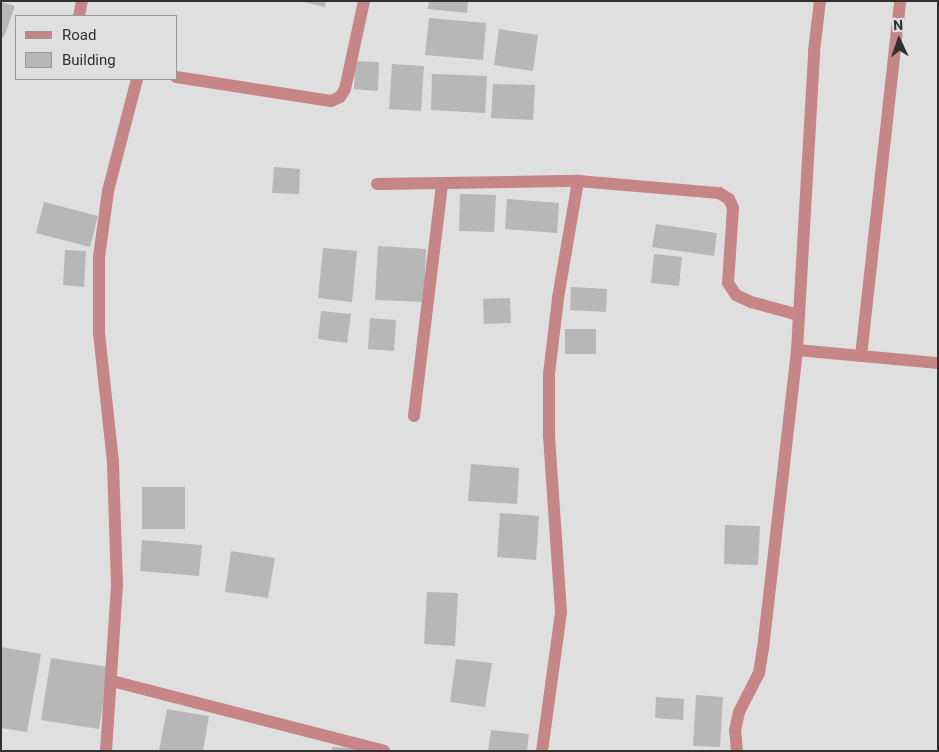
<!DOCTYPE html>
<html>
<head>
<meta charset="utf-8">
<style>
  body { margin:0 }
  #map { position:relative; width:939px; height:752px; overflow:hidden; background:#dfdfe0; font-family:Roboto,sans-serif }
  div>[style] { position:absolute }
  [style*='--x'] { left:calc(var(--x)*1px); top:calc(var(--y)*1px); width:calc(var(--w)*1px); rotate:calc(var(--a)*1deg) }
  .building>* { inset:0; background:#b8b7b8 }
  .minor>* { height:12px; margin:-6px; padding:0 6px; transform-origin:6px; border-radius:6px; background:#c68687 }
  span { translate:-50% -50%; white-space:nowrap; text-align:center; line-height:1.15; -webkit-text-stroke:4px #dfdfe0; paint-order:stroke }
  .frame { position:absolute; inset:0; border:2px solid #303030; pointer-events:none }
  .legend { position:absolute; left:15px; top:15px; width:162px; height:65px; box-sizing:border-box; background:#dfdfe0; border:1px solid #99999a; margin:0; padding:6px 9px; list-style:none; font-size:15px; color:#303030 }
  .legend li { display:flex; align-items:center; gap:10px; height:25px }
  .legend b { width:25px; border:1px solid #99999a }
  .north { position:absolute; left:874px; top:15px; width:50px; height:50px; -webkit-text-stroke:4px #dfdfe0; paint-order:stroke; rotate:357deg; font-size:14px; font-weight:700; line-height:20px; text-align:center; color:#303030 }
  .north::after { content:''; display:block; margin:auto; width:18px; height:22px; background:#303030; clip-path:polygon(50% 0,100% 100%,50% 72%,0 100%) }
</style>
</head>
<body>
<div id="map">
  <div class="building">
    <div style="clip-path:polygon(299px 1px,326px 1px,325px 7px)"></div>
    <div style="clip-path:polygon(429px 1px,468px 1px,467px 13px,428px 9px)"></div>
    <div style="clip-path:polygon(1px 2px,15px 6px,4px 37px,1px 36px)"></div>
    <div style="clip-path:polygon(429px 18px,486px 23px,483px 60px,425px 55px)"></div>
    <div style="clip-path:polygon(499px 29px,538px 35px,533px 71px,494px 65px)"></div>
    <div style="clip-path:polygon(355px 61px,379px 62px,378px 91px,354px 89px)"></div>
    <div style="clip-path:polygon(392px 64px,424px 66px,421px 111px,389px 109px)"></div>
    <div style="clip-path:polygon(432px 74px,487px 76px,485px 113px,431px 110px)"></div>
    <div style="clip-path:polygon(493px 84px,535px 85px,533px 120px,491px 118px)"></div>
    <div style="clip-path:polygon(274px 167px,300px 169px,299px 194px,272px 193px)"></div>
    <div style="clip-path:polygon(460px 194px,496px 195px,494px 232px,459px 231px)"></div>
    <div style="clip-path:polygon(507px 199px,559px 203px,557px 233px,505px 229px)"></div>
    <div style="clip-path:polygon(44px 202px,98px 216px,90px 247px,36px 233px)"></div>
    <div style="clip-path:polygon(656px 224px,717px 233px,714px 256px,652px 247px)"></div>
    <div style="clip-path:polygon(378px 246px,426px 249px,424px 302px,375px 300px)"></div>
    <div style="clip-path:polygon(323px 248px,357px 251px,352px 302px,318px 298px)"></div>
    <div style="clip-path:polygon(65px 250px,86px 251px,84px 287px,63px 285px)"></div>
    <div style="clip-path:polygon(654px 254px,682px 257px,679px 286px,651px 283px)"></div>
    <div style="clip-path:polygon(571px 287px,607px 289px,606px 312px,570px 310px)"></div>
    <div style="clip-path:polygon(510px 298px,511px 323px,484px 324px,483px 299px)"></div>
    <div style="clip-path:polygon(321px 311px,351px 314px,347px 343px,318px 339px)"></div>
    <div style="clip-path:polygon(370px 318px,396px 320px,394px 351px,368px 349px)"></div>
    <div style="clip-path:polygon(565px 329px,596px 329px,596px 354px,565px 354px)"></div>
    <div style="clip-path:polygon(471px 464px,519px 468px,517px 504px,468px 501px)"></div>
    <div style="clip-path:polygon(142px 487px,185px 487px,185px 529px,142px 529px)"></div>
    <div style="clip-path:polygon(500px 513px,539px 516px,536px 560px,497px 557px)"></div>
    <div style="clip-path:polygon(725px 525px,760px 526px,758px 565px,724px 564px)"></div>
    <div style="clip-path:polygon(142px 540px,202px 545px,199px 576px,140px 571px)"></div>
    <div style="clip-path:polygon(231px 551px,275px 558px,268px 598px,225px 592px)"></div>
    <div style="clip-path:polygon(427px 592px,458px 593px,455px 646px,424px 644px)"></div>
    <div style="clip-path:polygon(1px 647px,41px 654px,27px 732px,1px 728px)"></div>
    <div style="clip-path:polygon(51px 658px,109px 667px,99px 729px,41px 720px)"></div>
    <div style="clip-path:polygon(456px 659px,492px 663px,485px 707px,450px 702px)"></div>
    <div style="clip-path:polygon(696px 695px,723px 697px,720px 747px,693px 746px)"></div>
    <div style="clip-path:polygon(656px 697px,684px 699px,683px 720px,655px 718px)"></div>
    <div style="clip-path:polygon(167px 709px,209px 716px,203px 751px,159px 751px)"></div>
    <div style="clip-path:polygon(491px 730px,529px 734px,527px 751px,488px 751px)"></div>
    <div style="clip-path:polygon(332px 747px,377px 749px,377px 751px,332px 751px)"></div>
  </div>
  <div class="minor">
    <div style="--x:79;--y:16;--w:15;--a:-79"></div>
    <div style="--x:176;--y:77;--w:157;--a:8.8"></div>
    <div style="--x:331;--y:101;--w:10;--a:-24"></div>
    <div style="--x:340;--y:97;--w:9;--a:-58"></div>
    <div style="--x:345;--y:89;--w:90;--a:-77.8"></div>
    <div style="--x:377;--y:184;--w:201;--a:-0.9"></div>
    <div style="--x:578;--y:181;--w:142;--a:4.9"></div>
    <div style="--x:719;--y:193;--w:12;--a:31"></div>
    <div style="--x:729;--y:199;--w:10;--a:66"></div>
    <div style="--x:733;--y:208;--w:75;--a:93.8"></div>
    <div style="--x:728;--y:283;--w:14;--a:56"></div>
    <div style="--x:736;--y:295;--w:17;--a:25"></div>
    <div style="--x:751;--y:302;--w:50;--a:15.2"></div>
    <div style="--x:797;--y:350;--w:142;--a:5.3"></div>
    <div style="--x:861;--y:356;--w:357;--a:-83.7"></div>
    <div style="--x:414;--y:416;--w:234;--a:-83.1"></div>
    <div style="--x:112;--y:681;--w:281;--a:14.4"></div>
    <div style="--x:106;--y:751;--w:166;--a:-86.2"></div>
    <div style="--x:117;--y:585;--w:123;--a:-91.9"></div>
    <div style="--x:113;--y:462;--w:129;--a:-96.2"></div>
    <div style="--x:99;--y:334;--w:77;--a:-90"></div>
    <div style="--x:99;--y:257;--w:67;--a:-82.2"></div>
    <div style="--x:108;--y:191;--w:116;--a:-75.5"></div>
    <div style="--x:542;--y:751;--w:140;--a:-82.2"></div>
    <div style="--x:561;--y:612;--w:178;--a:-93.9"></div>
    <div style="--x:549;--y:434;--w:60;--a:-90"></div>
    <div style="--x:549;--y:374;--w:77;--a:-83.2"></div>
    <div style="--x:558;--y:298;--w:119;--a:-80.3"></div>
    <div style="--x:737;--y:751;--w:21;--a:-95"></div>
    <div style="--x:735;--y:730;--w:18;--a:-77"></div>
    <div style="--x:739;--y:712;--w:44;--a:-62.9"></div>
    <div style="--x:759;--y:673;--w:24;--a:-81"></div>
    <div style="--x:763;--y:649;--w:301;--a:-83.5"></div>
    <div style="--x:797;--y:350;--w:299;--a:-86.7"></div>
    <div style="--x:814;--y:51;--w:50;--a:-83.2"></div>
  </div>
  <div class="frame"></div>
  <ul class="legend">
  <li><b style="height:6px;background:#c68687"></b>Road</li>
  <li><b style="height:14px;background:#b8b7b8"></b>Building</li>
  </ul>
  <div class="north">N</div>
</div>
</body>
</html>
